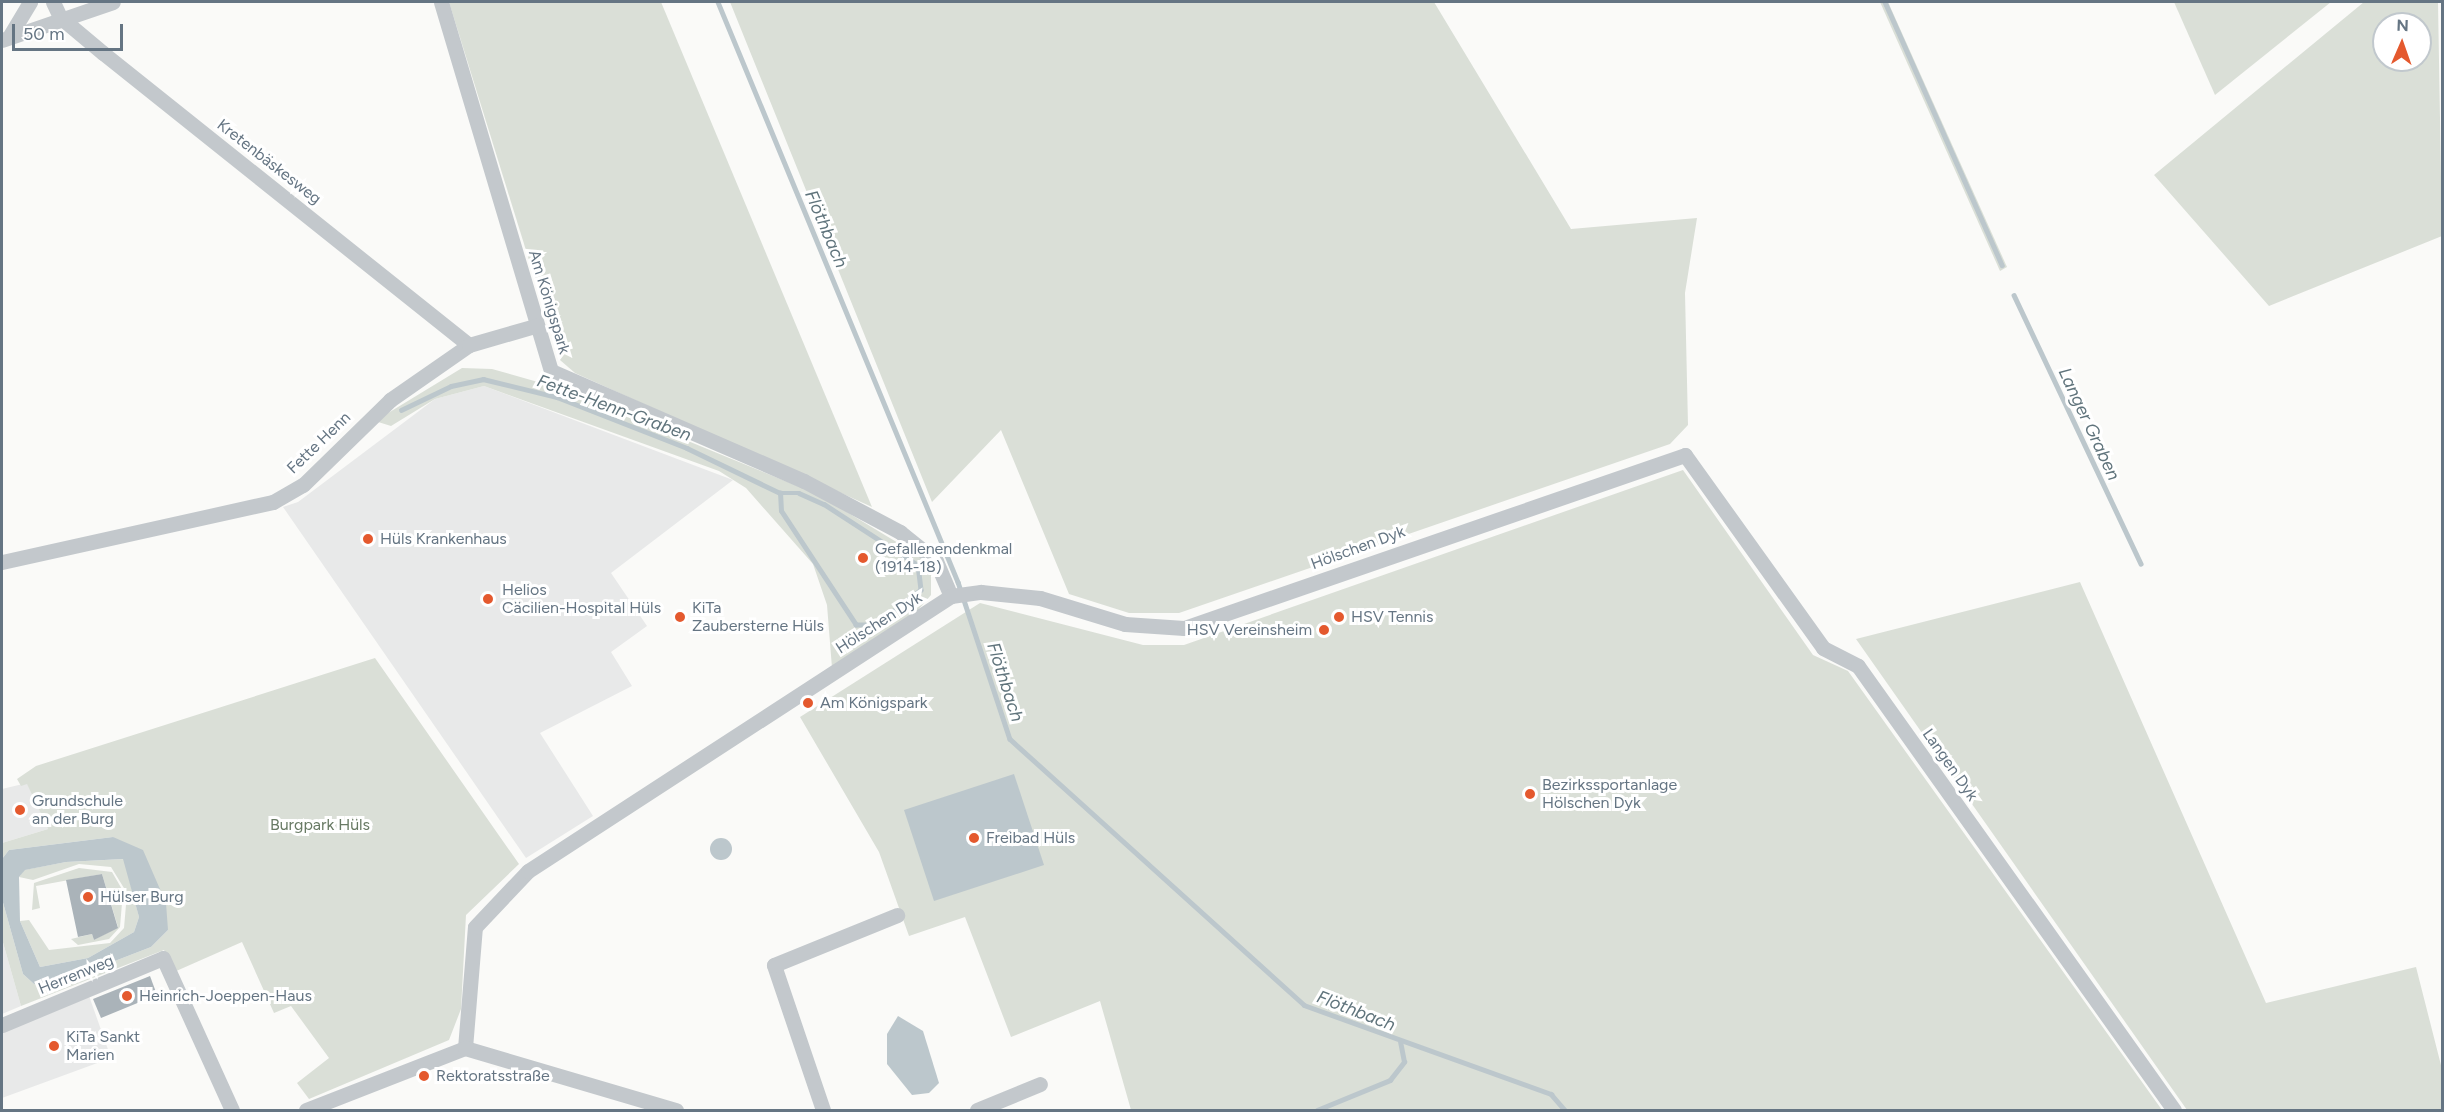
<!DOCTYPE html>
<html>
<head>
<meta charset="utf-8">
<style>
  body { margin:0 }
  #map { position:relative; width:2444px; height:1112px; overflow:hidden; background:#fafaf8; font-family:Figtree,sans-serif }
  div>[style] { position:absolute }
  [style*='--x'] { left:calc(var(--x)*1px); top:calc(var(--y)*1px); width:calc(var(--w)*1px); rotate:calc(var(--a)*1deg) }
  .built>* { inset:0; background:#e8e9e9 }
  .green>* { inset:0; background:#dadfd7 }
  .water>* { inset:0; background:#bcc7cc }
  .round { border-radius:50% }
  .stream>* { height:4.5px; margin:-2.25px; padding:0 2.25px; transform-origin:2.25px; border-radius:2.25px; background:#bcc7cc }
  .building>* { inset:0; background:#aab3b9 }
  .street>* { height:15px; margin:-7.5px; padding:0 7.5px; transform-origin:7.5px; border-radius:7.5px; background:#c3c8cc }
  .dots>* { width:16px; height:16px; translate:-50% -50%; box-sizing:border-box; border:3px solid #fff; border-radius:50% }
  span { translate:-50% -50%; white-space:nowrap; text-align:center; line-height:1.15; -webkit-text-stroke:6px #fff; paint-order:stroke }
  .street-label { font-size:16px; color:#657583 }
  .poi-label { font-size:16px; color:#657583 }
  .left { translate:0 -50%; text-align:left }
  .right { translate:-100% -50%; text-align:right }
  .park-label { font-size:16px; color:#687a64 }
  .water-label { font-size:18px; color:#60747c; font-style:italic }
  .frame { position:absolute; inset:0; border:3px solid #657583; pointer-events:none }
  .north { position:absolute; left:2372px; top:12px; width:60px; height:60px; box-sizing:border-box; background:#fff; border:2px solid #c1c8cd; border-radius:50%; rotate:2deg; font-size:16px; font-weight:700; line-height:24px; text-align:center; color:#657583 }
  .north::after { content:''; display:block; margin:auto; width:21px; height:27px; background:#e4592e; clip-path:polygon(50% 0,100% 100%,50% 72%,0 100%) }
  .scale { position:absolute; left:12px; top:24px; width:111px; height:27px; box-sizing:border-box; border:3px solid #657583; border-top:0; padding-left:8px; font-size:18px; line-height:21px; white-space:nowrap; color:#657583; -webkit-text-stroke:4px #fff; paint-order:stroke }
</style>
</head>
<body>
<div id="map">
  <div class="built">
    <div style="clip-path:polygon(484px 386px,733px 480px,611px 573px,647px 626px,611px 652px,632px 686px,540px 733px,593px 816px,526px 858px,283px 507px,298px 502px,435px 399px)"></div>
    <div style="clip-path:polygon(27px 783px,48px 829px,2px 843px,2px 789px)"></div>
    <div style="clip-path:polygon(2px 939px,21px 1006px,2px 1014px)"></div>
    <div style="clip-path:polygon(88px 993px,111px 1058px,2px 1098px,2px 1033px)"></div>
  </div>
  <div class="green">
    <div style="clip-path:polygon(449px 2px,661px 2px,872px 507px,575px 373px,560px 360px)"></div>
    <div style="clip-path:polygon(730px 2px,1434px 2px,1571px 229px,1697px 218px,1685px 293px,1688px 425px,1670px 444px,1179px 613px,1129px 613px,1069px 594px,1001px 430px,932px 502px)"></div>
    <div style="clip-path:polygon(1880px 2px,1888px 2px,2007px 267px,2000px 271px)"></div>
    <div style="clip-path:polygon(2174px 2px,2331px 2px,2215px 95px)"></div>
    <div style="clip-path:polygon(evenodd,2364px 2px,2438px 2px,2442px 236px,2269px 306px,2154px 175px,2364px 2px,2384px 24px,2420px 24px,2420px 60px,2384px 60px,2384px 24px)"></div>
    <div style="clip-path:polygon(462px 368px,492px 369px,559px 388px,817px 494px,918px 555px,931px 568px,931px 595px,918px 610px,832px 668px,827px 605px,813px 564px,746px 488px,719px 471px,484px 386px,435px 399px,391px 426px,375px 421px)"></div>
    <div style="clip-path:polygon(1683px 470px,1813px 655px,1848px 671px,2162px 1110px,1131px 1110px,1100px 1001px,1011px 1037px,965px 917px,909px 936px,879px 852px,800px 717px,980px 603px,1143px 645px,1184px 645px)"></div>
    <div style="clip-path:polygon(2080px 582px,2266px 1003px,2416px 967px,2442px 1069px,2442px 1110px,2187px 1110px,1856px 639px)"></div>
    <div style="clip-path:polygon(375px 658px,519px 864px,466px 915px,461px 1009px,449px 1040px,309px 1099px,297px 1083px,329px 1058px,291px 1006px,274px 1013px,242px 942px,174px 972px,164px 950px,21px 1006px,2px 939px,2px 899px,23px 974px,34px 984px,76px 976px,151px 947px,168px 930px,113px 837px,9px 850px,2px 859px,2px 843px,48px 829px,27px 784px,21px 786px,17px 779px,36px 766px)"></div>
    <div style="clip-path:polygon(124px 859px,139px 917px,134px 932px,88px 958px,40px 967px,20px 921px,29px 920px,49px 950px,110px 943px,124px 928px,127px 893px,111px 867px,79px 864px,33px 880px,19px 877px,24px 870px,66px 862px)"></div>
    <div style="clip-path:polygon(79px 868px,112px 872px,123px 891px,120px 927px,109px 939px,78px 945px,71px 939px,92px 934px,94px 940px,118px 927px,102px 874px,36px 886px,40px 908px,32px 910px,34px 883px)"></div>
  </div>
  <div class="water">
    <div style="clip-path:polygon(1014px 774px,1044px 865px,934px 901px,904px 810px)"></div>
    <div style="clip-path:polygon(evenodd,113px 837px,143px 850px,166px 903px,168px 930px,151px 947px,76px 976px,34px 984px,23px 974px,2px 899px,2px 859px,9px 850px,113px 837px,123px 859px,139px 917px,134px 932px,88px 958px,40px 967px,20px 921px,19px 877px,25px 870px,66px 862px,123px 859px)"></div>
    <div class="round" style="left:710px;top:838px;width:22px;height:22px"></div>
    <div style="clip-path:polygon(898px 1016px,923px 1031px,939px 1083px,929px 1093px,912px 1095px,887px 1064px,887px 1034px)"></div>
  </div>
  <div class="stream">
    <div style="--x:718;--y:2;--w:628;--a:67.52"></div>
    <div style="--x:958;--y:582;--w:165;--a:71.7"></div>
    <div style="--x:1010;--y:739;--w:396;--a:42.1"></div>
    <div style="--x:1304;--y:1005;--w:263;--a:19.8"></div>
    <div style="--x:1551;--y:1094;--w:21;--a:49"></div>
    <div style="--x:1885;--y:2;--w:288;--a:66"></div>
    <div style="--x:2014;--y:295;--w:297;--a:64.7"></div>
    <div style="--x:401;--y:410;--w:55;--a:-25.6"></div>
    <div style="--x:451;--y:386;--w:33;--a:-12"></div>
    <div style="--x:483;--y:379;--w:76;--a:13.7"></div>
    <div style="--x:557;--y:397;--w:140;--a:21.4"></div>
    <div style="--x:687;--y:448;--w:103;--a:25.8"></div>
    <div style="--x:780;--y:493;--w:19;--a:0"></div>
    <div style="--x:799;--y:493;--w:27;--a:24"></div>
    <div style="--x:824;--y:504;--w:112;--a:33"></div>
    <div style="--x:918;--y:565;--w:25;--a:83"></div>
    <div style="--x:921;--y:590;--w:57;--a:142.1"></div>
    <div style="--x:876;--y:625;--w:20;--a:180"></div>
    <div style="--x:856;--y:625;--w:136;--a:-123.3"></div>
    <div style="--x:781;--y:511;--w:18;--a:-93"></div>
    <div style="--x:1317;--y:1110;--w:79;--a:-22.3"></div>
    <div style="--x:1390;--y:1080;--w:23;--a:-52"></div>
    <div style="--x:1404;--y:1062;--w:20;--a:-101"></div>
  </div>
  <div class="building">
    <div style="clip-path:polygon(102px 874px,118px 928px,94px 940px,92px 934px,78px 937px,66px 880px)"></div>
    <div style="clip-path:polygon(150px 976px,157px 995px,101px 1018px,93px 999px)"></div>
  </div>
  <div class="street">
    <div style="--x:53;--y:2;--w:17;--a:65"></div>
    <div style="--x:60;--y:17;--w:56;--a:39.9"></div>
    <div style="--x:103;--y:53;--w:468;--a:38.6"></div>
    <div style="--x:441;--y:2;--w:385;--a:73.4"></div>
    <div style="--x:551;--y:371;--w:276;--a:23.5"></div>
    <div style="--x:804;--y:481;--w:109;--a:28"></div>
    <div style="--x:900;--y:532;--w:46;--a:38.9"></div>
    <div style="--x:936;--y:561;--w:38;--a:67"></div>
    <div style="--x:9;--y:37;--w:41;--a:-59"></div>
    <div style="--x:2;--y:40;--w:117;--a:-18.9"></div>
    <div style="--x:2;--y:562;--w:278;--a:-12.5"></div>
    <div style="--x:273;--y:502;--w:34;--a:-30"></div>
    <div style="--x:303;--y:485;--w:122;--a:-44.3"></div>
    <div style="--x:390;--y:400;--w:96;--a:-34.8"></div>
    <div style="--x:469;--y:345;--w:69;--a:-16.1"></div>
    <div style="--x:2;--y:1025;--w:174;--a:-22.6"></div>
    <div style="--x:163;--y:958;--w:167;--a:65.6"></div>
    <div style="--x:465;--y:1048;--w:121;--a:-85.3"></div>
    <div style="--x:475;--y:927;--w:77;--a:-46.6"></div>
    <div style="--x:528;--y:871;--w:505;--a:-33.03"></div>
    <div style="--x:951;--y:596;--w:30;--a:-8"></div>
    <div style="--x:981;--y:592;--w:59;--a:5.8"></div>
    <div style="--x:1040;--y:598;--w:89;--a:17"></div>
    <div style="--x:1125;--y:624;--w:59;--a:3.9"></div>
    <div style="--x:1184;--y:628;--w:530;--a:-19.05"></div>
    <div style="--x:1685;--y:455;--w:237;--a:54.4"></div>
    <div style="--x:1823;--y:648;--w:39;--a:27"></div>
    <div style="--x:1858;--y:666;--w:545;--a:54.56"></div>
    <div style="--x:306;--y:1110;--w:171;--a:-21.3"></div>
    <div style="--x:465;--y:1048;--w:220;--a:16.4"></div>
    <div style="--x:823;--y:1110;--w:153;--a:-108.7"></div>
    <div style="--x:774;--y:965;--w:133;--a:-22.1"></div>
    <div style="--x:977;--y:1110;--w:68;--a:-22.4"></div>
  </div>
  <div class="dots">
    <div style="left:368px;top:539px;background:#e4592e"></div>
    <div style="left:863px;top:558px;background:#e4592e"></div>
    <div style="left:488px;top:599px;background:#e4592e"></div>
    <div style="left:680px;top:617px;background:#e4592e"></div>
    <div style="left:1339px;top:617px;background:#e4592e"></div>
    <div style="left:1324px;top:630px;background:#e4592e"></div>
    <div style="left:808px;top:703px;background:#e4592e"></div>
    <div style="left:1530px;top:794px;background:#e4592e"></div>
    <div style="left:20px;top:810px;background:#e4592e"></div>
    <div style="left:974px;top:838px;background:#e4592e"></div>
    <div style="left:88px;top:897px;background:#e4592e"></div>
    <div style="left:127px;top:996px;background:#e4592e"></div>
    <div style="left:54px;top:1046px;background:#e4592e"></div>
    <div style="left:424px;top:1076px;background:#e4592e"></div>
  </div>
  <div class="street-label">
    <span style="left:269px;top:162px;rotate:38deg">Kretenbäskesweg</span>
    <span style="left:549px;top:302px;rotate:73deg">Am Königspark</span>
    <span style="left:319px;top:443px;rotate:-44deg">Fette Henn</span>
    <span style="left:1358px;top:548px;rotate:-20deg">Hölschen Dyk</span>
    <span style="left:879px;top:623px;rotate:-33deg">Hölschen Dyk</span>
    <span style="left:1950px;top:765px;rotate:55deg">Langen Dyk</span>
    <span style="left:76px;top:975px;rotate:-22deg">Herrenweg</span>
  </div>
  <div class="poi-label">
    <span class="left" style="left:380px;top:539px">Hüls Krankenhaus</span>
    <span class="left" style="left:875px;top:558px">Gefallenendenkmal<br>(1914-18)</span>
    <span class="left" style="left:502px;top:599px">Helios<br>Cäcilien-Hospital Hüls</span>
    <span class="left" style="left:692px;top:617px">KiTa<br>Zaubersterne Hüls</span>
    <span class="left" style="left:1351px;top:617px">HSV Tennis</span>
    <span class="right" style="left:1312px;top:630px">HSV Vereinsheim</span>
    <span class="left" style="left:820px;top:703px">Am Königspark</span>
    <span class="left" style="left:1542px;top:794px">Bezirkssportanlage<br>Hölschen Dyk</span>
    <span class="left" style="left:32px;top:810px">Grundschule<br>an der Burg</span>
    <span class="left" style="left:986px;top:838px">Freibad Hüls</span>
    <span class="left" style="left:100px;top:897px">Hülser Burg</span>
    <span class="left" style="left:139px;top:996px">Heinrich-Joeppen-Haus</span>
    <span class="left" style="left:66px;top:1046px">KiTa Sankt<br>Marien</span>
    <span class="left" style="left:436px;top:1076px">Rektoratsstraße</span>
  </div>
  <div class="park-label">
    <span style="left:320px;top:825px">Burgpark Hüls</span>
  </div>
  <div class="water-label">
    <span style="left:826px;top:229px;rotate:67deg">Flöthbach</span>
    <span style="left:614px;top:408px;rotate:20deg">Fette-Henn-Graben</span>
    <span style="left:2089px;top:424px;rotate:65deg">Langer Graben</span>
    <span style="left:1005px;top:682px;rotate:72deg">Flöthbach</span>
    <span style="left:1356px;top:1011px;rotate:21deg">Flöthbach</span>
  </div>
  <div class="frame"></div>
  <div class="north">N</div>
  <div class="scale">50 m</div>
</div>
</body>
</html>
